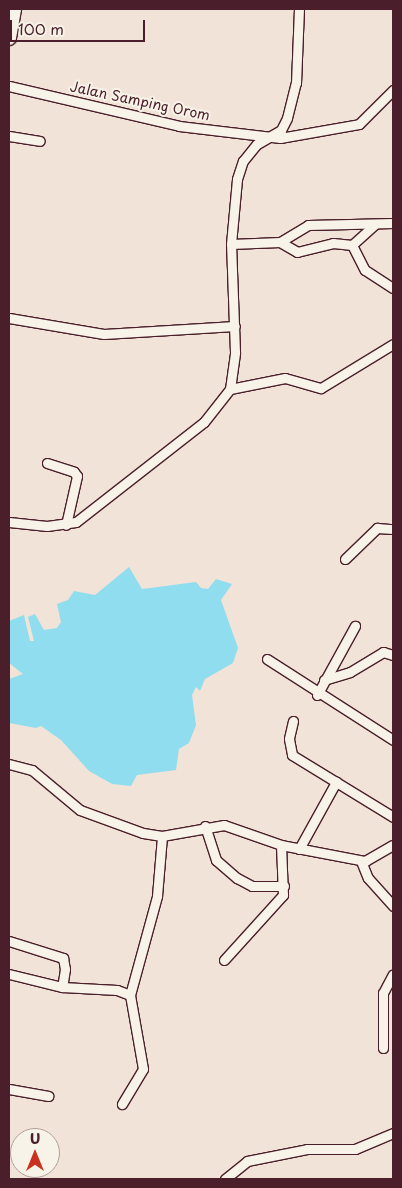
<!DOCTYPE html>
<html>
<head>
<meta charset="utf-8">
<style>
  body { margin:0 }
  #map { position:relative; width:402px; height:1188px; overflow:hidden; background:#f1e3d7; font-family:"Playpen Sans",sans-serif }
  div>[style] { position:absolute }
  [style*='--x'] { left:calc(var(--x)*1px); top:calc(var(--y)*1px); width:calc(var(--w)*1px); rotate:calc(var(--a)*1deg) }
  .water>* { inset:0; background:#90ddf0 }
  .roads { filter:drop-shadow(1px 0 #4a1f2b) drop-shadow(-1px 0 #4a1f2b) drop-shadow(0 1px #4a1f2b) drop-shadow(0 -1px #4a1f2b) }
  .minor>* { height:9px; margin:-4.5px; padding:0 4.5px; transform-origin:4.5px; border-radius:4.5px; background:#f7f3e8 }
  .highway>* { height:14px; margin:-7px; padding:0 7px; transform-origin:7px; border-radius:7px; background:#f7f3e8 }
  span { translate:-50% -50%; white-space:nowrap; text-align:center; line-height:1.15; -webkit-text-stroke:4px #f7f3e8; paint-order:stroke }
  .street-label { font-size:14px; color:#4a1f2b }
  .frame { position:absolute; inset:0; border:10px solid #4a1f2b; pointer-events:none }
  .north { position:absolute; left:10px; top:1128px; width:50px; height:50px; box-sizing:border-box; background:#f7f3e8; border:1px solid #b29e9c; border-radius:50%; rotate:0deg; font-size:14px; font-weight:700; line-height:20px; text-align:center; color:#4a1f2b }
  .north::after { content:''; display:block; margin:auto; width:18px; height:22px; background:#c8321e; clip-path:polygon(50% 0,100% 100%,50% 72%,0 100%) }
  .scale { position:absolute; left:10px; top:20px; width:135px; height:22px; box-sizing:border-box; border:2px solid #4a1f2b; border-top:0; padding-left:6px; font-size:15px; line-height:18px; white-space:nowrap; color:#4a1f2b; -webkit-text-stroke:4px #f7f3e8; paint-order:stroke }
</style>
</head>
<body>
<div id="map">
  <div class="water">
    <div style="clip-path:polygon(129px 567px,142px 589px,196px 582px,201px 588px,208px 589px,216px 579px,232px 584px,221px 600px,238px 648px,233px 663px,205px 679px,200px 691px,196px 687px,192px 695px,196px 725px,189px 743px,179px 749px,176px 770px,137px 775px,131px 786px,112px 784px,89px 771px,61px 740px,41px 726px,36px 728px,9px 723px,9px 679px,23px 674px,9px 663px,9px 621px,24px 615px,30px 641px,34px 641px,28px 617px,35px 614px,44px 630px,57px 628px,61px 622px,57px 604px,68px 600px,74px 591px,95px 595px)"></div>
  </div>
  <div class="roads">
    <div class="minor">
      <div style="--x:9;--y:86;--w:175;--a:13.2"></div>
      <div style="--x:179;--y:126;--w:102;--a:6.8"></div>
      <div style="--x:280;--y:138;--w:80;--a:-10"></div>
      <div style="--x:359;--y:124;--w:48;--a:-45"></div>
      <div style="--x:9;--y:136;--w:31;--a:9"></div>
      <div style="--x:280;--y:242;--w:20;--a:30"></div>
      <div style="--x:297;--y:252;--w:37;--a:-14"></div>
      <div style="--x:333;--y:243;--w:19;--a:6"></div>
      <div style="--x:352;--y:245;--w:28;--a:63"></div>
      <div style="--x:365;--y:270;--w:33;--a:33"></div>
      <div style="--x:231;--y:244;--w:49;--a:-2.3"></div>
      <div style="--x:280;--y:242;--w:33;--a:-31"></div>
      <div style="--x:308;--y:225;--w:85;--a:-1.3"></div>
      <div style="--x:352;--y:245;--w:31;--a:-42"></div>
      <div style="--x:9;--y:318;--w:96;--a:9.6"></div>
      <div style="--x:104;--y:334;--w:131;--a:-3.5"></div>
      <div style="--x:230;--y:389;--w:56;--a:-11.3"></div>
      <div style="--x:285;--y:378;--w:37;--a:16"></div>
      <div style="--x:321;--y:388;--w:84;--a:-31.4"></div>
      <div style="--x:47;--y:463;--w:28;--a:18"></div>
      <div style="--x:74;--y:472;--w:5;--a:53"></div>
      <div style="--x:77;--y:476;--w:50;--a:102.7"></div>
      <div style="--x:9;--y:522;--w:38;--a:6"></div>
      <div style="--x:47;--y:526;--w:29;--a:-8"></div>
      <div style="--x:76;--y:522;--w:162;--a:-38"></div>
      <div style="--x:204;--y:422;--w:42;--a:-51.8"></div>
      <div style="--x:230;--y:389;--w:37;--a:-82"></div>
      <div style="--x:235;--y:352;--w:108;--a:-92.1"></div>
      <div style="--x:231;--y:244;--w:65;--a:-84.7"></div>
      <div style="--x:237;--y:179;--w:19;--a:-72"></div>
      <div style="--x:243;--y:161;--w:22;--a:-51"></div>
      <div style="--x:257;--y:144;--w:28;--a:-30"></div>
      <div style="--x:281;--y:130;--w:13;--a:-63"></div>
      <div style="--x:287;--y:118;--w:36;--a:-76"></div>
      <div style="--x:296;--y:83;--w:74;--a:-87.7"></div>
      <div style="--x:345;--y:559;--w:45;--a:-44.1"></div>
      <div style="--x:377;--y:528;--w:16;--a:4"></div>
      <div style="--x:267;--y:659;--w:150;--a:32.7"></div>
      <div style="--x:324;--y:680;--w:27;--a:-17"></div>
      <div style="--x:350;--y:672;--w:39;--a:-31"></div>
      <div style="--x:383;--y:652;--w:10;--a:17"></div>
      <div style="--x:317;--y:695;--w:79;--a:-61.2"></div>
      <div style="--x:293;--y:721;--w:18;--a:103"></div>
      <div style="--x:289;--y:739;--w:16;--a:79"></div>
      <div style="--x:292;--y:755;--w:119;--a:31.5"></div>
      <div style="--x:9;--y:764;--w:24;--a:15"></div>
      <div style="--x:32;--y:770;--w:62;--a:39.8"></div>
      <div style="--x:80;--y:810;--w:67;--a:20.1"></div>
      <div style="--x:143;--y:833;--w:19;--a:9"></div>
      <div style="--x:162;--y:836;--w:63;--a:-10.1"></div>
      <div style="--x:224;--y:825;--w:60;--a:19.3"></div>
      <div style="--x:281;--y:845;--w:86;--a:10.8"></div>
      <div style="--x:365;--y:861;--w:32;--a:-30"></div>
      <div style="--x:205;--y:826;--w:36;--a:72"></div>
      <div style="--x:216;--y:860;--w:28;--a:41"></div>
      <div style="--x:237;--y:878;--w:17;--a:28"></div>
      <div style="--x:252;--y:886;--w:32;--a:0"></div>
      <div style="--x:299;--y:849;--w:77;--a:-61.1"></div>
      <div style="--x:361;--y:861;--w:18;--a:68"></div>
      <div style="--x:368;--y:878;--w:38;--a:48"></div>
      <div style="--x:9;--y:941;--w:57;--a:17.5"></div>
      <div style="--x:63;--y:958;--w:11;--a:80"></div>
      <div style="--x:65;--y:969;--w:18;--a:99"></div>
      <div style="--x:224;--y:960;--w:88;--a:-47.8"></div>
      <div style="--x:283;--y:895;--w:50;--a:-92.3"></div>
      <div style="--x:9;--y:974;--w:55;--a:13.8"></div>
      <div style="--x:62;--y:987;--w:55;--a:3.1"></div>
      <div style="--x:117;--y:990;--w:14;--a:21"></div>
      <div style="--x:130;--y:995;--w:75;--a:80"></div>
      <div style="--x:143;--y:1069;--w:41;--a:121"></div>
      <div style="--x:130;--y:995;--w:103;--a:-74.7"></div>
      <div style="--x:157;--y:896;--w:60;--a:-85.2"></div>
      <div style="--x:383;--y:1048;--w:55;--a:-90"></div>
      <div style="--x:383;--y:993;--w:21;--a:-62"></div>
      <div style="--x:9;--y:1089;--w:40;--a:10"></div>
      <div style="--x:225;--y:1179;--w:28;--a:-39"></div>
      <div style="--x:247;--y:1161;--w:61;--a:-11.3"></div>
      <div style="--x:307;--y:1149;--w:48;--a:0"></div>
      <div style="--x:355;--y:1149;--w:41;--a:-22.8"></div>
    </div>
    <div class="highway">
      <div style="--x:9;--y:38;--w:29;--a:-80"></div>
    </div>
  </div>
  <div class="street-label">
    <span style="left:140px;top:101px;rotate:12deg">Jalan Samping Orom</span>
  </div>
  <div class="frame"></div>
  <div class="north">U</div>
  <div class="scale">100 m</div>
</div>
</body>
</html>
